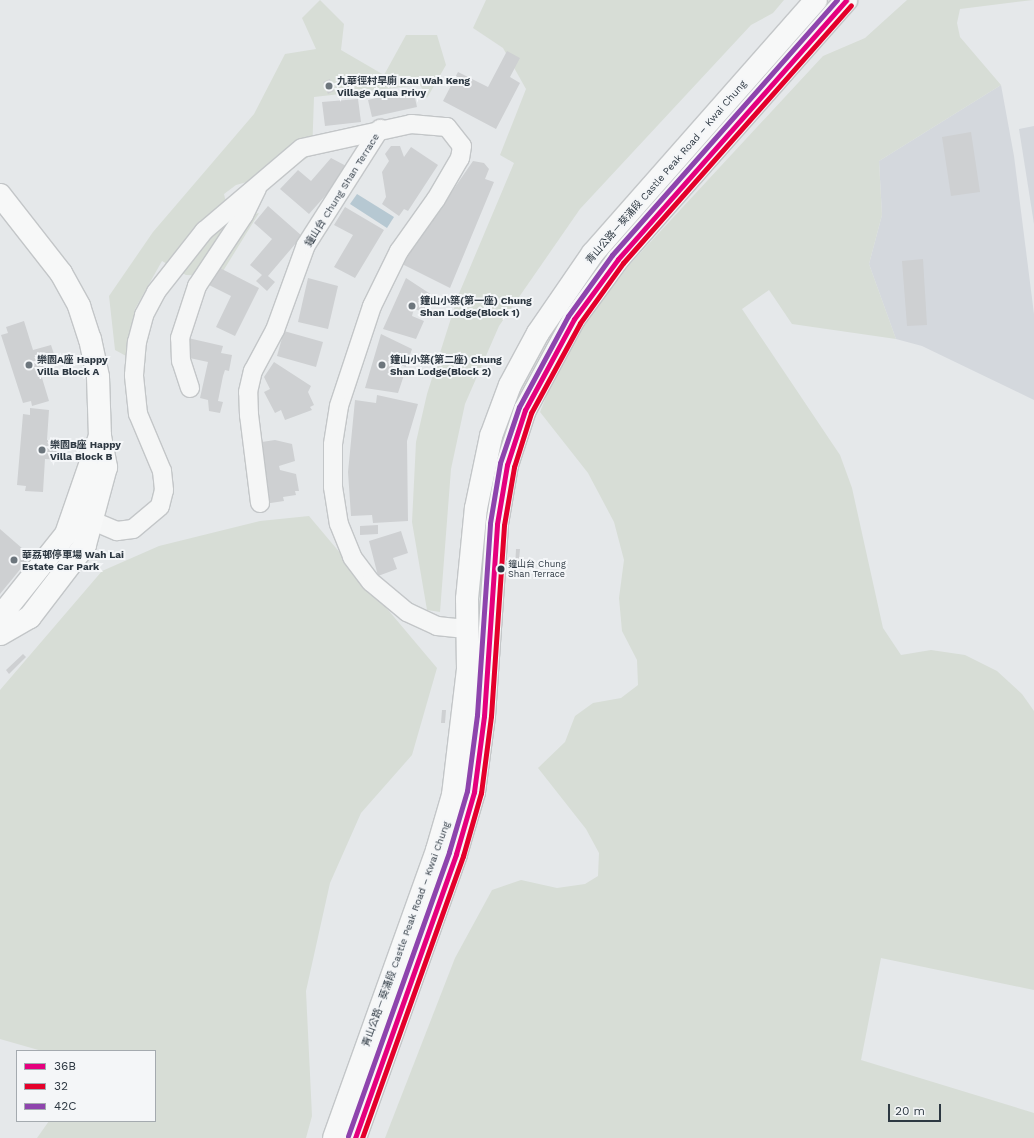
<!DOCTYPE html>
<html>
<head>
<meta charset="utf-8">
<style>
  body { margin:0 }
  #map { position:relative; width:1034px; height:1138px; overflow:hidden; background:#e5e8ea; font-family:"Work Sans","Noto Sans TC",sans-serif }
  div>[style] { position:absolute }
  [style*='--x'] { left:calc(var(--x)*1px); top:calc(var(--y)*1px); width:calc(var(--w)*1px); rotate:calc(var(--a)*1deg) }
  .built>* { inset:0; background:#d4d8dd }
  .green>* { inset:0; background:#d7ddd6 }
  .water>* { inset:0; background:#b6c8d2 }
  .building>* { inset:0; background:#ced0d2 }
  .roads { filter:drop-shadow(1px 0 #c3c6c8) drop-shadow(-1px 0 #c3c6c8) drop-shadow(0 1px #c3c6c8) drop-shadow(0 -1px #c3c6c8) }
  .street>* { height:18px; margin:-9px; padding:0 9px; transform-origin:9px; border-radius:9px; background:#f5f6f6 }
  .secondary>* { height:22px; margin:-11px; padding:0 11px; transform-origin:11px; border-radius:11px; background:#f7f8f8 }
  .primary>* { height:22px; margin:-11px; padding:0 11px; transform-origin:11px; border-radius:11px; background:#f7f8f8 }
  .bus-1>* { height:5px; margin:-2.5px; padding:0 2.5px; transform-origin:2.5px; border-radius:2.5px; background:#e5007d }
  .bus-2>* { height:5px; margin:-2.5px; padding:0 2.5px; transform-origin:2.5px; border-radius:2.5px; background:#e4002b }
  .bus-3>* { height:5px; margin:-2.5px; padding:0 2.5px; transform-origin:2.5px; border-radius:2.5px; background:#8e44ad }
  .dots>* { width:11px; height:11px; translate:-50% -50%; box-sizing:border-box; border:2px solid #f4f6f8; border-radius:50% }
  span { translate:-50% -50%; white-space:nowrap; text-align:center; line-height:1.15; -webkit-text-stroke:4px #f4f6f8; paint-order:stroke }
  .bus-label { font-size:9px; color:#2d3842 }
  .left { translate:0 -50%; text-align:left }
  .poi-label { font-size:10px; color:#2d3842; font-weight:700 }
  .street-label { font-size:10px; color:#2d3842 }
  .legend { position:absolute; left:16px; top:1050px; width:140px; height:72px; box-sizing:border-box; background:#f4f6f8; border:1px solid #a4aaaf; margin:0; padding:5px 7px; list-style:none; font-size:12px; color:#2d3842 }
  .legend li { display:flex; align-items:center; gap:8px; height:20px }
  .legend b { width:20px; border:1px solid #a4aaaf }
  .scale { position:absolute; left:888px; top:1104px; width:53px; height:18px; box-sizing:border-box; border:2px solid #2d3842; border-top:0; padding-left:5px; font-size:12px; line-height:14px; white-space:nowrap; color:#2d3842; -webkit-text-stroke:3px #f4f6f8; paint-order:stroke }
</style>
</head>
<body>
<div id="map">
  <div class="built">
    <div style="clip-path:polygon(1001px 85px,1014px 156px,1034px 314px,1034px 400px,922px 346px,896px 339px,869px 264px,882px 215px,879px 161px)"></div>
    <div style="clip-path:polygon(1034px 126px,1034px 224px,1019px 129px)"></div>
  </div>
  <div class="green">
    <div style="clip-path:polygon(320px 0,344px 24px,341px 50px,384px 75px,406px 35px,437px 35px,446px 65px,427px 98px,420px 85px,314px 97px,312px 155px,284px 172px,236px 185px,224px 194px,230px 220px,259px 213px,220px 276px,186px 275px,162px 261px,135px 309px,128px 357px,115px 350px,109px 296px,153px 232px,254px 114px,285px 54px,316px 49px,302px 18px)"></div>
    <div style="clip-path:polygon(486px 0,784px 0,773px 13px,751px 25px,580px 209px,499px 326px,465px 404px,451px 469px,440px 612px,427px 610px,412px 522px,416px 442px,427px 394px,458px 296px,514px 163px,500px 155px,526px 89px,503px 48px,473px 28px)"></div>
    <div style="clip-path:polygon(907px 0,1033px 0,960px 9px,957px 23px,960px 37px,1001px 85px,879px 161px,882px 215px,869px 264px,896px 339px,792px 324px,769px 290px,742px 309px,840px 455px,852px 488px,883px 628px,901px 655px,931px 650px,965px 655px,997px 671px,1022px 694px,1034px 711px,1034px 990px,881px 958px,861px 1060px,1034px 1113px,1034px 1138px,385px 1138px,455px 958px,492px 890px,521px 880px,557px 888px,585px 884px,598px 876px,599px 853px,586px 829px,538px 768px,565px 742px,575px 716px,593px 703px,621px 698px,638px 685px,637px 660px,622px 631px,619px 598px,624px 560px,614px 522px,588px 473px,540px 412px,556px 372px,590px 315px,631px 263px,823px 56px,865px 38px)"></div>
    <div style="clip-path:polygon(309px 516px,437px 668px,412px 755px,361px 813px,330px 883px,306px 991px,312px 1116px,306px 1138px,37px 1138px,49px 1121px,155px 1121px,155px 1051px,42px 1051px,0 1039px,0 690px,102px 571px,159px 546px,260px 521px)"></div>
  </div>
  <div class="water">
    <div style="clip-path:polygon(357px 194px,394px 217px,387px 228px,350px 204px)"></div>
  </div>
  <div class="building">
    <div style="clip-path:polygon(507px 51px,520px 58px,510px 77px,520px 83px,496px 129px,443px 101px,458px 72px,488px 87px)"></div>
    <div style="clip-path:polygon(330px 79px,334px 91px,328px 94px,323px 82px)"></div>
    <div style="clip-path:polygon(413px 89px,417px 107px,372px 117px,368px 100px)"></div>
    <div style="clip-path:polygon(358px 99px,361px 122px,325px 126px,322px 102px)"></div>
    <div style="clip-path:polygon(971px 132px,980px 192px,951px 196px,942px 137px)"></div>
    <div style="clip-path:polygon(391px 146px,400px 146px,404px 157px,411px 147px,438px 165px,408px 211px,404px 209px,399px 216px,382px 204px,386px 197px,382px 172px,389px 161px,385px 154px)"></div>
    <div style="clip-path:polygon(331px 158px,350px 168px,309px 214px,280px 189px,298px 170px,311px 181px)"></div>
    <div style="clip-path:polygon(473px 161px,484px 163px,489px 169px,485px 179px,494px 182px,450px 288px,402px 264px)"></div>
    <div style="clip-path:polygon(268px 206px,302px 236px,268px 276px,275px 282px,267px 291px,256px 281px,262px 275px,250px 265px,272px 239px,254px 223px)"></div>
    <div style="clip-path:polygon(345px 207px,384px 230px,355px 278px,334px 267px,353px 235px,334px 225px)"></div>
    <div style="clip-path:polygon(923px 259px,927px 325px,907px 326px,902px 261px)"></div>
    <div style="clip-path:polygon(218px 267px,259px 288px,235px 336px,216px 327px,231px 296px,209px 285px)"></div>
    <div style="clip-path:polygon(308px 278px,338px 286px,328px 329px,298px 322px)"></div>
    <div style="clip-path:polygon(406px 278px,435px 297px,427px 314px,415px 309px,413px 312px,412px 316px,424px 321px,416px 339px,383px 329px)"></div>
    <div style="clip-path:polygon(24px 321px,33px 350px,51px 345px,57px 363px,39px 368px,49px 401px,32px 406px,31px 401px,23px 403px,1px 335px,8px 333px,6px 327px)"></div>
    <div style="clip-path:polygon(284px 331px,323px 342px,316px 367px,277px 356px)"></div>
    <div style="clip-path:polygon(381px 334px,412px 349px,406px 367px,394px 363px,391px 371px,404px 375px,398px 393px,365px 388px)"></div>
    <div style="clip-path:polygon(188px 338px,223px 346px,221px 353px,232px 355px,229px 371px,225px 370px,223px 376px,218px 401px,223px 402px,220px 413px,209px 411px,208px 400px,200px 398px,208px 362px,185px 357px)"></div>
    <div style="clip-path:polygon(274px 362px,311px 386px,308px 392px,314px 405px,310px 407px,312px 410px,285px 420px,281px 410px,275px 413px,264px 392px,270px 389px,264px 377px)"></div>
    <div style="clip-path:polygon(377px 395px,418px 404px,407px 441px,408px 521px,373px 523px,372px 515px,351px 516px,348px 472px,355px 400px,376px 403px)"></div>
    <div style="clip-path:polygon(30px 408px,49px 410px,47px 440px,65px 441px,64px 460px,45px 459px,43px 492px,25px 491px,26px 486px,17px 485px,23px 414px,30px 415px)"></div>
    <div style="clip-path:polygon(275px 440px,292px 444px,295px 461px,279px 466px,280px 470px,296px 474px,299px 491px,295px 491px,296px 495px,283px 497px,284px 501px,264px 504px,255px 443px)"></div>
    <div style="clip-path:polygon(378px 525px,378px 534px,360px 535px,360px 526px)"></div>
    <div style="clip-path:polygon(0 529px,31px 556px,0 594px)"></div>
    <div style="clip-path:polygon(401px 531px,408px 553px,393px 558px,397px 569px,378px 576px,369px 541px)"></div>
    <div style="clip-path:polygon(516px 549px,520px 549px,518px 571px,515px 570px)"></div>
    <div style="clip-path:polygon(23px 654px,26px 657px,9px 674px,6px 670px)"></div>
    <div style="clip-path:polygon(442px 710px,446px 710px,445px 723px,441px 723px)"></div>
  </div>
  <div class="roads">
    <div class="street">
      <div style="--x:190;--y:388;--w:28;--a:-108"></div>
      <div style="--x:181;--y:361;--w:23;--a:-92"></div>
      <div style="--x:180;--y:338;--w:55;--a:-71.9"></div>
      <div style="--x:197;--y:286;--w:85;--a:-56.5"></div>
      <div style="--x:244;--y:215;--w:30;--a:-64"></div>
      <div style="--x:260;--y:503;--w:89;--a:-97.1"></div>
      <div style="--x:249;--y:415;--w:23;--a:-92"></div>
      <div style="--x:248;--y:392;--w:22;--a:-77"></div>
      <div style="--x:253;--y:371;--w:47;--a:-61.8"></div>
      <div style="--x:275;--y:330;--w:90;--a:-70"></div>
      <div style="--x:306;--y:245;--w:138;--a:-57.5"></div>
      <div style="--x:82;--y:510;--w:16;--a:45"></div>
      <div style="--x:93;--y:521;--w:26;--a:23"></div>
      <div style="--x:117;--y:531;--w:16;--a:-7"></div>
      <div style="--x:133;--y:529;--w:35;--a:-40"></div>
      <div style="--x:160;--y:506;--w:16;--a:-76"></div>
      <div style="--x:164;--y:490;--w:19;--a:-96"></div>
      <div style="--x:162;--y:471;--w:62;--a:-112.8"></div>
      <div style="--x:138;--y:414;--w:39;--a:-96"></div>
      <div style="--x:134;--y:375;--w:33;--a:-85"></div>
      <div style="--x:137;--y:342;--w:28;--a:-75"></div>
      <div style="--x:144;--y:315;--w:26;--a:-62"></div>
      <div style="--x:156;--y:292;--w:78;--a:-51.8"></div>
      <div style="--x:204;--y:231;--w:128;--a:-40.3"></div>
      <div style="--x:302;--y:148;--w:112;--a:-12.4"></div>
      <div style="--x:411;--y:124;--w:36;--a:5"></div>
      <div style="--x:447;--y:127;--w:24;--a:52"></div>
      <div style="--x:462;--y:146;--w:12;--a:99"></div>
      <div style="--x:460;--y:158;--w:48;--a:120.3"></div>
      <div style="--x:436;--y:199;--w:64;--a:125.4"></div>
      <div style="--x:399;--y:251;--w:61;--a:116.1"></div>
      <div style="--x:372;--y:306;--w:105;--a:108.3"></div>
      <div style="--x:339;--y:406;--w:39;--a:99"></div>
      <div style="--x:333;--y:445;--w:42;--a:90"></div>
      <div style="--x:333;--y:487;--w:37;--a:81"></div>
      <div style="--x:339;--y:524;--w:35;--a:68"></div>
      <div style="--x:352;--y:557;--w:31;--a:53"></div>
      <div style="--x:371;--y:582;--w:47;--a:39.8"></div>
      <div style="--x:407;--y:612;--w:33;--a:25"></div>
      <div style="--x:437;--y:626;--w:31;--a:6"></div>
    </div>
    <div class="secondary">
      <div style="--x:0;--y:195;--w:99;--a:52"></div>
      <div style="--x:61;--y:273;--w:38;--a:61"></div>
      <div style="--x:79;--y:306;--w:35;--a:72"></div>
      <div style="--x:90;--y:339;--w:39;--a:78"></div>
      <div style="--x:98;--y:377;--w:59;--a:88.1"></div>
      <div style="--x:100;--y:436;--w:32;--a:79"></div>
      <div style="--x:106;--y:467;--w:81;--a:105.1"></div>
      <div style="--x:85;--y:545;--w:91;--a:127.4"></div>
      <div style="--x:30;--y:617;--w:34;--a:150"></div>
      <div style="--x:3;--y:631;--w:23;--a:-80"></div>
      <div style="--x:7;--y:608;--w:95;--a:-51.4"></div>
      <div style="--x:66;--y:534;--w:104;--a:-70.9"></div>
    </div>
    <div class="primary">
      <div style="--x:334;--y:1138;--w:306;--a:-70.3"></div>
      <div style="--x:437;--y:850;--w:57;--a:-73.8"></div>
      <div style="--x:453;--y:795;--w:127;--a:-83.2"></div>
      <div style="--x:468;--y:669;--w:70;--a:-90.8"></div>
      <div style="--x:467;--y:599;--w:91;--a:-84.4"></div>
      <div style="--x:476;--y:508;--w:74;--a:-78.2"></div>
      <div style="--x:491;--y:436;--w:54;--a:-69.6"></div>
      <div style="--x:510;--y:385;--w:59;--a:-61.7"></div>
      <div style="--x:538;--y:333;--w:97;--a:-55.5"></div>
      <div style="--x:593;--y:253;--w:337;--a:-48.6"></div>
      <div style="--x:355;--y:1138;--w:301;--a:-70.4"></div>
      <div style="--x:456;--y:854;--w:65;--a:-73.8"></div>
      <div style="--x:474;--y:792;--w:77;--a:-82.5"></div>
      <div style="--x:484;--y:716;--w:192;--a:-86.1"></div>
      <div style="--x:497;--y:524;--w:60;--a:-80.4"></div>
      <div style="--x:507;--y:465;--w:58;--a:-71.9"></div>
      <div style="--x:525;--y:410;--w:103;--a:-61.7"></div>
      <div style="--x:574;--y:319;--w:74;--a:-53.7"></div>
      <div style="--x:618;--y:259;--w:345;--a:-48.6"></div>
    </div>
  </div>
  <div class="bus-1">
    <div style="--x:355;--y:1138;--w:301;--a:-70.4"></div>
    <div style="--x:456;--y:854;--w:65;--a:-73.8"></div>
    <div style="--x:474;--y:792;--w:77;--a:-82.5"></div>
    <div style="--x:484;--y:716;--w:192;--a:-86.1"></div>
    <div style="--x:497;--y:524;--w:60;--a:-80.4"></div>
    <div style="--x:507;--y:465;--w:58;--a:-71.9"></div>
    <div style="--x:525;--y:410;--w:103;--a:-61.7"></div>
    <div style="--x:574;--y:319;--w:74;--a:-53.7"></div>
    <div style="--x:618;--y:259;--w:345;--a:-48.6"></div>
  </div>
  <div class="bus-2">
    <div style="--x:362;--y:1138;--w:300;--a:-70.3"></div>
    <div style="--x:463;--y:856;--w:66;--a:-74.1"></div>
    <div style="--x:481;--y:793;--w:78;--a:-82.6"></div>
    <div style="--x:491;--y:716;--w:191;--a:-86.1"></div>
    <div style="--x:504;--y:525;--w:59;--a:-80.2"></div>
    <div style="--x:514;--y:467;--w:57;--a:-72.5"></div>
    <div style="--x:531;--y:413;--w:102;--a:-61.4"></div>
    <div style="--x:580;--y:323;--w:74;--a:-54.4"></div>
    <div style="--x:623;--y:263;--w:344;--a:-48.5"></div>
  </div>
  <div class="bus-3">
    <div style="--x:348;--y:1136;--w:301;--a:-70.4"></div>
    <div style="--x:449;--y:852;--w:64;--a:-73.6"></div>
    <div style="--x:467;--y:791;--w:77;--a:-82.5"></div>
    <div style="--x:477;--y:715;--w:192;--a:-86.1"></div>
    <div style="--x:490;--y:523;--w:61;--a:-80.5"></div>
    <div style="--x:500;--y:463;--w:59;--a:-71.3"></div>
    <div style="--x:519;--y:407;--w:103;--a:-61.7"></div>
    <div style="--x:568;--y:316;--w:75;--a:-54.2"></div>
    <div style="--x:612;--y:255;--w:340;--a:-48.6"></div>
  </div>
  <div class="dots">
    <div style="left:329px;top:86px;background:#6d767d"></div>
    <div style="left:412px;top:306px;background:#6d767d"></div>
    <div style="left:29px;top:365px;background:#6d767d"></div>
    <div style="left:382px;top:365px;background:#6d767d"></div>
    <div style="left:42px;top:450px;background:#6d767d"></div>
    <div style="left:14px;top:560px;background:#6d767d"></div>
    <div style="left:501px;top:569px;background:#2d3842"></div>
  </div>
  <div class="bus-label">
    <span class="left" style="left:508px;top:569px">鐘山台 Chung<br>Shan Terrace</span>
  </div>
  <div class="poi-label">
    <span class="left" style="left:337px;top:86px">九華徑村旱廁 Kau Wah Keng<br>Village Aqua Privy</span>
    <span class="left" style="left:420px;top:306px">鐘山小築(第一座) Chung<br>Shan Lodge(Block 1)</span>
    <span class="left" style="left:37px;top:365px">樂園A座 Happy<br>Villa Block A</span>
    <span class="left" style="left:390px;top:365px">鐘山小築(第二座) Chung<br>Shan Lodge(Block 2)</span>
    <span class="left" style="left:50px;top:450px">樂園B座 Happy<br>Villa Block B</span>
    <span class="left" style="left:22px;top:560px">華荔邨停車場 Wah Lai<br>Estate Car Park</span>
  </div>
  <div class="street-label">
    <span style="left:666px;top:172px;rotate:-49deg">青山公路－葵涌段 Castle Peak Road – Kwai Chung</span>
    <span style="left:342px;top:190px;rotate:-58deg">鐘山台 Chung Shan Terrace</span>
    <span style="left:406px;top:934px;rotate:-70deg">青山公路－葵涌段 Castle Peak Road – Kwai Chung</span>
  </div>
  <ul class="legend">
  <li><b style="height:5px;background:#e5007d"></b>36B</li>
  <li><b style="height:5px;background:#e4002b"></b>32</li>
  <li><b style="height:5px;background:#8e44ad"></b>42C</li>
  </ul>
  <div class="scale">20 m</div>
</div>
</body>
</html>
